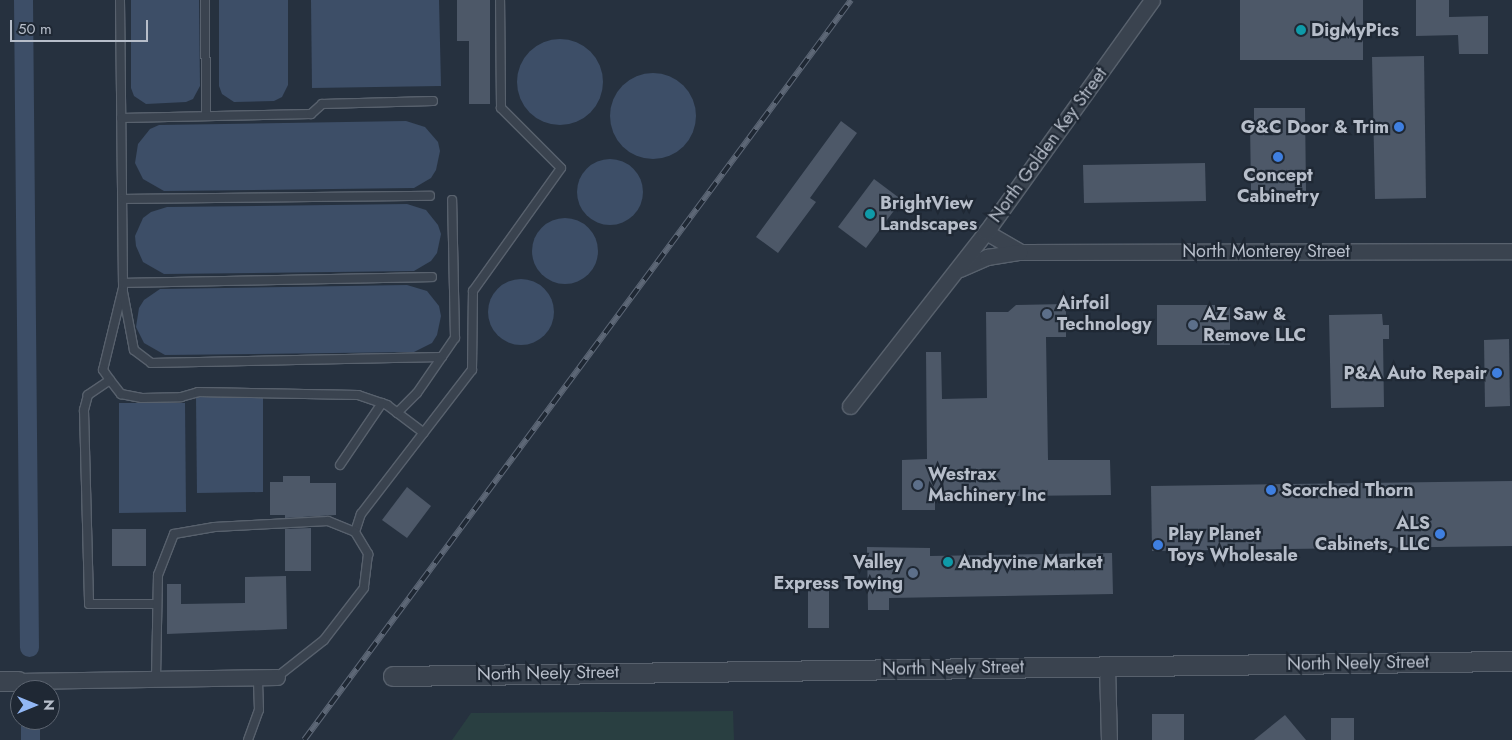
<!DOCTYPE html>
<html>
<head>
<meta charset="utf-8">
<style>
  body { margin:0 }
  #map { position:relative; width:1512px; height:740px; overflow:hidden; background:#26313f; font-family:Jost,sans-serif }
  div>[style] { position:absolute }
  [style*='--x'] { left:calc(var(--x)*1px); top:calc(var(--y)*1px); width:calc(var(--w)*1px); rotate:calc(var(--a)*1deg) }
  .green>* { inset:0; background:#293f41 }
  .water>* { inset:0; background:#3d4e67 }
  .round { border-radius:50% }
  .canal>* { height:19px; margin:-9.5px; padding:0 9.5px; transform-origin:9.5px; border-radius:9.5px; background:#3d4e67 }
  .building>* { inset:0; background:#4d5868 }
  .roads { filter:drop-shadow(1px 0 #58616d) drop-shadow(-1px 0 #58616d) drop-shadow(0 1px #58616d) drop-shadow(0 -1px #58616d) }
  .service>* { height:8px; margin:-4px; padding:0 4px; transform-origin:4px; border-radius:4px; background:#3a434f }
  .minor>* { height:15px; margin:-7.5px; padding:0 7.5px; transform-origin:7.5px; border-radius:7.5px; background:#3a434f }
  .tertiary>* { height:19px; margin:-9.5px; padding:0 9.5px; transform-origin:9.5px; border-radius:9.5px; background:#3a434f }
  .rail>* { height:5.5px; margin-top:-2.75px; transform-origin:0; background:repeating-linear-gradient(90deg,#1f2834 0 11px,#5d6776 0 22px); box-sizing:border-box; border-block:1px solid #5d6776 }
  .dots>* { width:14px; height:14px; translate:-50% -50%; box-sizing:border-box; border:2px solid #1f2834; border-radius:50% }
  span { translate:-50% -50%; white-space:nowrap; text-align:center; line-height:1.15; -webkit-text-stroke:4.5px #1f2834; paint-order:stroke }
  .poi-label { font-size:18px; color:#b7beca; font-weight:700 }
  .left { translate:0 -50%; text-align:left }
  .right { translate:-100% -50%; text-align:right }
  .street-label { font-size:18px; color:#b7beca }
  .north { position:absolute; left:10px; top:680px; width:50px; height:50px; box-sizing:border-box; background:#1f2834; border:1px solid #5c6470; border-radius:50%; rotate:90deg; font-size:14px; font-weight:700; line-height:20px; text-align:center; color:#b7beca }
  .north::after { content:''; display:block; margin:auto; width:18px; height:22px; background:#92b7f4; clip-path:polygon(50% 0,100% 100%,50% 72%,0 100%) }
  .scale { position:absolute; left:10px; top:20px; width:138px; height:22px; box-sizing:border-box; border:2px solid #b7beca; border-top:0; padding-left:6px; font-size:15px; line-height:18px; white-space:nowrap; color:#b7beca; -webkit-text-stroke:4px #1f2834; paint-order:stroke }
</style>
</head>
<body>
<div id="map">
  <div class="green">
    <div style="clip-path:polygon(733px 711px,734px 740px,452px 740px,471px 713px)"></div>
  </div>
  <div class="water">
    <div style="clip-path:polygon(131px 0,199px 0,200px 86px,193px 99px,186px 102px,146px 104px,134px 96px,131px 88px)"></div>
    <div style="clip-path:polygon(219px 0,288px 0,288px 85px,282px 97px,274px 101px,234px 102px,222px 94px,219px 86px)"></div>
    <div style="clip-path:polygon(311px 0,439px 0,441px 86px,312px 88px)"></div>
    <div class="round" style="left:517px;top:39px;width:86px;height:86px"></div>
    <div class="round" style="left:610px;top:73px;width:86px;height:86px"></div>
    <div style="clip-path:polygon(406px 121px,425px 127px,438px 142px,440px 151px,436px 170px,431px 178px,414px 188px,164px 191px,143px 179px,135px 163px,138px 144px,150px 129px,159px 125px)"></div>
    <div class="round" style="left:577px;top:159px;width:66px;height:66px"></div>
    <div style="clip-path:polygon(407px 204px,426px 210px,438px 225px,441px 234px,437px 253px,431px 261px,414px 271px,164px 274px,143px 262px,136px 246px,135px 236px,143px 218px,151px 212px,167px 207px)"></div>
    <div class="round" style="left:532px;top:218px;width:66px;height:66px"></div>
    <div class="round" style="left:488px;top:279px;width:66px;height:66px"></div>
    <div style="clip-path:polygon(407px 285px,427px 291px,439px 306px,441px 316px,437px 335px,432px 343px,414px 352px,165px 355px,144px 343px,136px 327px,139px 308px,144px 300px,160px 289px)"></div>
    <div style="clip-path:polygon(196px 397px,263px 397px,263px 492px,197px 493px)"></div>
    <div style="clip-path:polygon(119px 403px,185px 403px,186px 512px,119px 513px)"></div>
  </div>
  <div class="canal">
    <div style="--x:23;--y:0;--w:647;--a:89.47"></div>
    <div style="--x:30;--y:720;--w:20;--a:90"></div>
  </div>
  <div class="building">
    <div style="clip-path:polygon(457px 0,490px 0,490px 104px,469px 104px,469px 41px,457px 41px)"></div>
    <div style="clip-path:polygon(1240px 0,1363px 0,1363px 60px,1240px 60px)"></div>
    <div style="clip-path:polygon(1416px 0,1449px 0,1449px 17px,1488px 16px,1488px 54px,1459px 54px,1458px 35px,1416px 36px)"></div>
    <div style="clip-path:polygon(1424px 56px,1426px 198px,1375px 199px,1372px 57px)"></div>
    <div style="clip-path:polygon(1254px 108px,1305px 108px,1306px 191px,1251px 190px,1250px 124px,1254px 124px)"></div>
    <div style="clip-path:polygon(841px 121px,857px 133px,810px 198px,816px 202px,778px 253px,756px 237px)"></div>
    <div style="clip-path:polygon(1205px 163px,1206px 201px,1084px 203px,1083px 165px)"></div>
    <div style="clip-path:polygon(874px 179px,902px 200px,866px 248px,838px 227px)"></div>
    <div style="clip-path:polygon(1066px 304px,1066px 337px,1046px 337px,1048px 460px,1110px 460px,1111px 495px,935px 497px,935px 510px,902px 510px,902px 460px,927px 459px,926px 352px,941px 352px,942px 399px,987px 398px,986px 312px,1008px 312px,1016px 305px)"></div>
    <div style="clip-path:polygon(1157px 305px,1230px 305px,1230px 345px,1157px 345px)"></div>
    <div style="clip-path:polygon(1382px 314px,1383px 325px,1389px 325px,1389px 339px,1383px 339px,1384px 407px,1331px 408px,1329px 315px)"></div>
    <div style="clip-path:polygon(1509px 339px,1510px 406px,1485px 407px,1484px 340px)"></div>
    <div style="clip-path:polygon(283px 476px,310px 476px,310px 483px,336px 483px,336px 515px,285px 518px,285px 515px,270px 515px,270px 482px,283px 482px)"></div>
    <div style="clip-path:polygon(1512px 481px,1512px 546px,1152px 551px,1151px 486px)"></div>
    <div style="clip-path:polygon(407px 487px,431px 506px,407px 538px,382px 520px)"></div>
    <div style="clip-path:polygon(311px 528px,311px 571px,285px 571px,285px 529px)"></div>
    <div style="clip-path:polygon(112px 529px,146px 529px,146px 566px,112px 566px)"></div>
    <div style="clip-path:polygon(867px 547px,930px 548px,930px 556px,1112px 553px,1113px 594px,889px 598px,889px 610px,868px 610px)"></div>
    <div style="clip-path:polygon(286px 576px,287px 629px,167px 634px,167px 584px,181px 584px,181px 604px,245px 603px,245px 577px)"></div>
    <div style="clip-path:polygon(808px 586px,829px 586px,829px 628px,808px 628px)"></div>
    <div style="clip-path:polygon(1152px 714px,1184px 714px,1184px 740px,1152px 740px)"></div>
    <div style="clip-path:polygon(1285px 715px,1306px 740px,1254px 740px)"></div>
    <div style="clip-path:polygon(1331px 718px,1354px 718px,1354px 740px,1331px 740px)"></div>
  </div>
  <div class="roads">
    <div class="service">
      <div style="--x:120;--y:0;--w:288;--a:89.4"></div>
      <div style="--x:123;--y:288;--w:84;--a:103.7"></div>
      <div style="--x:103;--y:370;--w:12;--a:55"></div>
      <div style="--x:110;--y:380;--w:18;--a:52"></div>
      <div style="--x:121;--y:394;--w:21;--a:11"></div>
      <div style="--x:142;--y:398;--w:39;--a:-1"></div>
      <div style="--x:181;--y:397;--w:18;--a:-16"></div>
      <div style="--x:198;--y:392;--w:160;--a:1.1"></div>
      <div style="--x:358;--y:395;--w:31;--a:19"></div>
      <div style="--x:387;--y:405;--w:46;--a:37.1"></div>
      <div style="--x:205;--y:0;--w:116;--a:89.5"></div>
      <div style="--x:121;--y:118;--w:190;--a:-1.2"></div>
      <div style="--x:311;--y:114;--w:15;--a:-42"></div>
      <div style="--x:322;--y:104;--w:111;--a:-1.5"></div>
      <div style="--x:123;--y:199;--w:307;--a:-0.6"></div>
      <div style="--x:123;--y:283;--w:309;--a:-1.1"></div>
      <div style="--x:123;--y:292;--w:59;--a:79.3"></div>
      <div style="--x:134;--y:350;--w:21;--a:37"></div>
      <div style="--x:151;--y:363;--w:291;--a:-1.2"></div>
      <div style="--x:110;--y:380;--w:27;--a:146"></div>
      <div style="--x:88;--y:395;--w:16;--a:105"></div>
      <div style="--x:84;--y:410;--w:194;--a:88.5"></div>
      <div style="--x:89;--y:604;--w:68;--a:0"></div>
      <div style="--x:397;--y:413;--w:28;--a:-45"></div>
      <div style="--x:417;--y:393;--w:67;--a:-55.4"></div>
      <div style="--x:455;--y:338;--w:138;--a:-91.2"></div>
      <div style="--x:340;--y:465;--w:75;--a:-55.9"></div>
      <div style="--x:355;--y:532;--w:19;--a:-72"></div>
      <div style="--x:361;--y:514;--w:182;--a:-52.4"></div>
      <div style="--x:472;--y:370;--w:79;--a:-89.3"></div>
      <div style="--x:473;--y:291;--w:151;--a:-54.4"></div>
      <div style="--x:561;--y:168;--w:85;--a:-135"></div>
      <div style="--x:501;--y:108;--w:108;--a:-90.5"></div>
      <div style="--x:156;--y:679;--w:104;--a:-88.9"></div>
      <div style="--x:158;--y:575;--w:44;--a:-68.7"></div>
      <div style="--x:174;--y:534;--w:41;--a:-9.9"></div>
      <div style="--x:214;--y:527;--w:114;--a:-3"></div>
      <div style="--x:328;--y:521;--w:29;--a:22"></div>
      <div style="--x:355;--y:532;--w:26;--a:59"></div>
      <div style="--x:368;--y:554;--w:34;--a:97"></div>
      <div style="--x:364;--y:588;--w:66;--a:127.6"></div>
      <div style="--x:324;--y:640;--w:60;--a:141.8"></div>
      <div style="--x:248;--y:740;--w:32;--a:-70"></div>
      <div style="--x:259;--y:710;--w:32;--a:-92"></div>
    </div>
    <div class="minor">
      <div style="--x:986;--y:232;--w:39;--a:30"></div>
      <div style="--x:1020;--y:252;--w:492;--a:-0.1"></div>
      <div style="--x:960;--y:269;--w:30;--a:-24"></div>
      <div style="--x:987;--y:257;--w:33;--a:-9"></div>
      <div style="--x:850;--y:406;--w:221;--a:-52"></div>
      <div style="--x:986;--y:232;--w:285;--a:-54.4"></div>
      <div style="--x:1107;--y:665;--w:75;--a:88.5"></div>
      <div style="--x:18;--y:681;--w:259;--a:-0.9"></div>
    </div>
    <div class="tertiary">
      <div style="--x:393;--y:676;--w:1119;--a:-0.77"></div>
      <div style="--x:0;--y:681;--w:18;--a:0"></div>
    </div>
  </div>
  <div class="rail">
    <div style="--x:304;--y:740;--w:920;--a:-53.53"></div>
  </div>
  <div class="dots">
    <div style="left:1301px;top:30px;background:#0f9aa8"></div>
    <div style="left:1399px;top:127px;background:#3f7fe0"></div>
    <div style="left:1278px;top:157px;background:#3f7fe0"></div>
    <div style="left:870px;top:214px;background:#0f9aa8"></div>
    <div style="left:1047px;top:314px;background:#5c6f8a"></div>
    <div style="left:1193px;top:325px;background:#5c6f8a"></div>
    <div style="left:1497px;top:373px;background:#3f7fe0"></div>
    <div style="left:918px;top:485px;background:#5c6f8a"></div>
    <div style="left:1271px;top:490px;background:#3f7fe0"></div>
    <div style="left:1440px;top:534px;background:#3f7fe0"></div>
    <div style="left:1158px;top:545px;background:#3f7fe0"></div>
    <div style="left:948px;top:562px;background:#0f9aa8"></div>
    <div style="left:913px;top:573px;background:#5c6f8a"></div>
  </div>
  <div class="poi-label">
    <span class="left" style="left:1311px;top:30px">DigMyPics</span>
    <span class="right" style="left:1389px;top:127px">G&amp;C Door &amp; Trim</span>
    <span style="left:1278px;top:186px">Concept<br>Cabinetry</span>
    <span class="left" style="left:880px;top:214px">BrightView<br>Landscapes</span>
    <span class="left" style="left:1057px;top:314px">Airfoil<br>Technology</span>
    <span class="left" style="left:1203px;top:325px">AZ Saw &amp;<br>Remove LLC</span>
    <span class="right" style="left:1487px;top:373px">P&amp;A Auto Repair</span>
    <span class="left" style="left:928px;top:485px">Westrax<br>Machinery Inc</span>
    <span class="left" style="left:1281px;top:490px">Scorched Thorn</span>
    <span class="right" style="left:1430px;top:534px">ALS<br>Cabinets, LLC</span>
    <span class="left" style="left:1168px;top:545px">Play Planet<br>Toys Wholesale</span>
    <span class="left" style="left:958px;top:562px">Andyvine Market</span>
    <span class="right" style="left:903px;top:573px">Valley<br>Express Towing</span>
  </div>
  <div class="street-label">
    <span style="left:1048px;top:145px;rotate:-54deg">North Golden Key Street</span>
    <span style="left:1266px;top:251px">North Monterey Street</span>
    <span style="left:1358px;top:663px;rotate:-1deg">North Neely Street</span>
    <span style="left:953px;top:668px;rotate:-1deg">North Neely Street</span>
    <span style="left:548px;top:673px;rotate:-1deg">North Neely Street</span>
  </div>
  <div class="north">N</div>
  <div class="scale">50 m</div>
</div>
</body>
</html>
